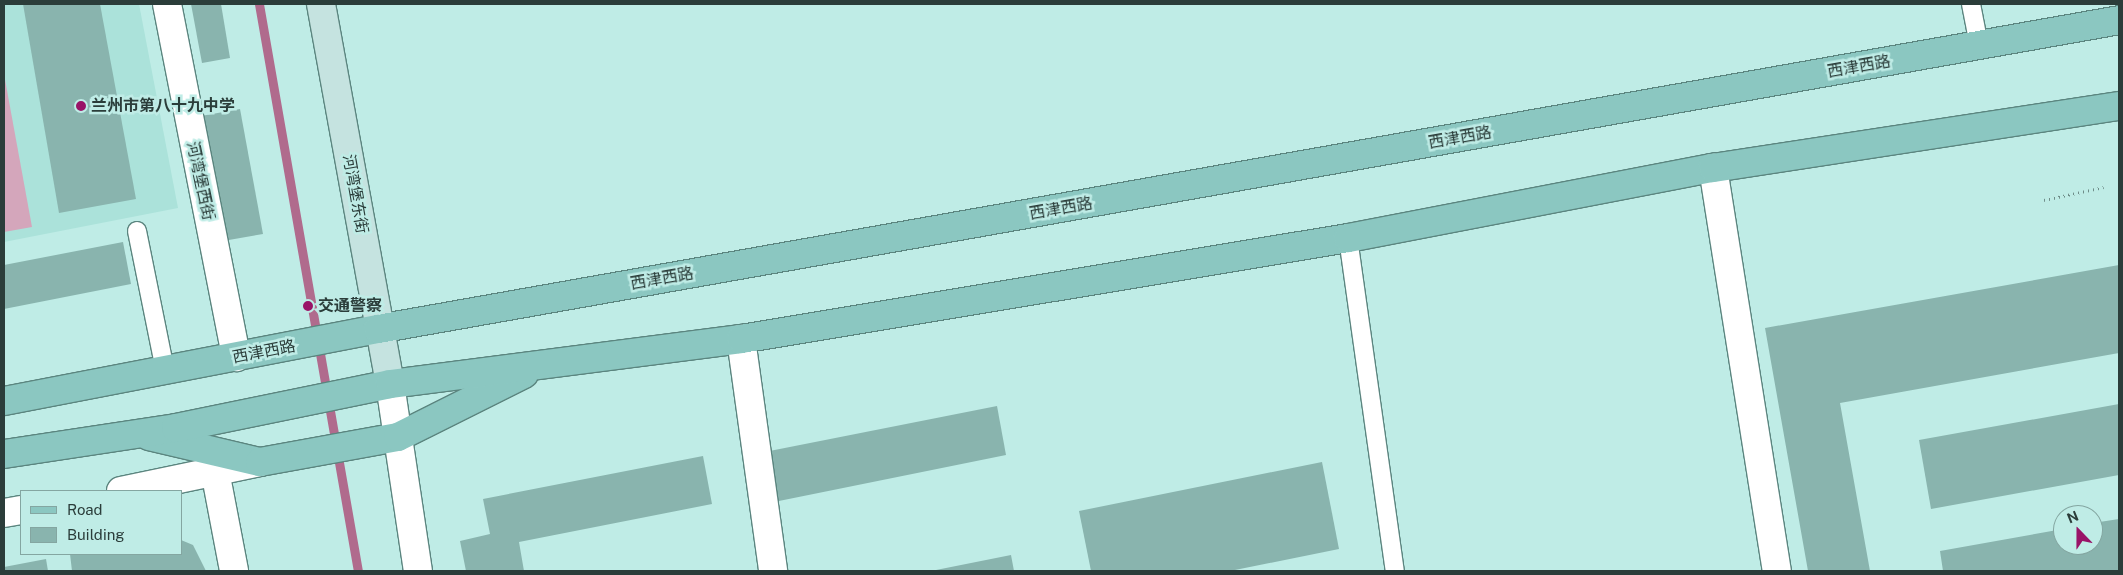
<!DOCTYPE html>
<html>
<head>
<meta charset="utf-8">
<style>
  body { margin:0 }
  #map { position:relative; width:2123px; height:575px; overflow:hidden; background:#bfece6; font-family:"Public Sans","Noto Sans SC",sans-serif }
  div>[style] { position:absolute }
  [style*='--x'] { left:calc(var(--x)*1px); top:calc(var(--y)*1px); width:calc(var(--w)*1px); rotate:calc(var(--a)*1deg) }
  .built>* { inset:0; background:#abe2da }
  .green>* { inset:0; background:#d4a6bb }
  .stream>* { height:9px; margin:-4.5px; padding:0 4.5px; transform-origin:4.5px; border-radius:4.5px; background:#b06b8d }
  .building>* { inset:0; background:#89b4ae }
  .path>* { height:3px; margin-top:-1.5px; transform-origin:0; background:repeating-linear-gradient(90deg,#6f8d89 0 1px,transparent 0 5px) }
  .roads { filter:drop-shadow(1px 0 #5b857f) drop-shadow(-1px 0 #5b857f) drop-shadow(0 1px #5b857f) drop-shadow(0 -1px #5b857f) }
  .lane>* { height:18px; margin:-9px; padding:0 9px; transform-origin:9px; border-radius:9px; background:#fff }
  .street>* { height:28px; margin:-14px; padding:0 14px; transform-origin:14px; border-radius:14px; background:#fff }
  .secondary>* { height:28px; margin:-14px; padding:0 14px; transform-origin:14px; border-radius:14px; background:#c5e3e0 }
  .primary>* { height:28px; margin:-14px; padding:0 14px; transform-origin:14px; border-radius:14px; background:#8bc7c1 }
  .dots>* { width:14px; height:14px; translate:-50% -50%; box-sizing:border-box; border:2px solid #bfece6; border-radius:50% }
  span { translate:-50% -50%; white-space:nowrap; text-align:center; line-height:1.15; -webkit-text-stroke:5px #bfece6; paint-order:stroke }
  .street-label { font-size:16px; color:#2b3d3a }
  .poi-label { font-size:16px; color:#2b3d3a; font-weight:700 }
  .left { translate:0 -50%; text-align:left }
  .frame { position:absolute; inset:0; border:5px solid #2b3d3a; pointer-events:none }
  .legend { position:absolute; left:20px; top:490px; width:162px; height:65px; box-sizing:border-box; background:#bfece6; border:1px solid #84a6a1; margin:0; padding:6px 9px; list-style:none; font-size:15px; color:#2b3d3a }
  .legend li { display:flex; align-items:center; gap:10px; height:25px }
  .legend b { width:25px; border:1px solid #84a6a1 }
  .north { position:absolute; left:2053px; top:505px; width:50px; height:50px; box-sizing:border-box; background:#bfece6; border:1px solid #84a6a1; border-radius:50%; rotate:338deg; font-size:14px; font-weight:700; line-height:20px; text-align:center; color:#2b3d3a }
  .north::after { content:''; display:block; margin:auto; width:18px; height:22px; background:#991367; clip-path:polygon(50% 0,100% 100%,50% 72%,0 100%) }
</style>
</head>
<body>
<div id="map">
  <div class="built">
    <div style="clip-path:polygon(4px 4px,139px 4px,178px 208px,4px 242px)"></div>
  </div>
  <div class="green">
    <div style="clip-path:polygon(4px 74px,32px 227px,4px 232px)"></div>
  </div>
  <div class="stream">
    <div style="--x:259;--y:4;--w:576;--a:80.1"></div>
  </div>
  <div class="building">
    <div style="clip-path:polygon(23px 4px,100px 4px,136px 199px,59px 213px)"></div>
    <div style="clip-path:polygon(191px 4px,221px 4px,230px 58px,202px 63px)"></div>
    <div style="clip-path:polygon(240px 109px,263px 234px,223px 241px,201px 116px)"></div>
    <div style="clip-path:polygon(123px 242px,131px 284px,4px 309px,4px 265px)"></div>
    <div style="clip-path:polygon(2119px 265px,2119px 353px,1840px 403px,1870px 571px,1808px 571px,1765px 328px)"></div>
    <div style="clip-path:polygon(2119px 404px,2119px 475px,1931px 509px,1919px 440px)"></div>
    <div style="clip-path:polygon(997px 406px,1006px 455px,769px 503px,759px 453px)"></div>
    <div style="clip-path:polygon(703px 456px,712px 504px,519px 542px,524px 571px,466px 571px,460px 541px,490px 534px,483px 499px)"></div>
    <div style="clip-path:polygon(1322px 462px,1339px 549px,1230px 571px,1091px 571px,1079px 511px)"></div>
    <div style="clip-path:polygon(2119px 519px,2119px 571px,1943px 571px,1940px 551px,2063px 529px,2063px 545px,2093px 545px,2093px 523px)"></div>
    <div style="clip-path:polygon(181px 540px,193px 545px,206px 571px,72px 571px,70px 554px,181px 554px)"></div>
    <div style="clip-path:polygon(1011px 555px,1014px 571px,936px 571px,936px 570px)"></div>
    <div style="clip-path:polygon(46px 559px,48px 571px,4px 571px,4px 567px)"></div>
  </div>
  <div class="path">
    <div style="--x:2044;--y:200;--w:61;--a:-12.2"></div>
  </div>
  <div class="roads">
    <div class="lane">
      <div style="--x:1971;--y:4;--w:42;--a:79"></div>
      <div style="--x:137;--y:231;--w:142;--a:78.6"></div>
      <div style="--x:1348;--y:238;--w:336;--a:82"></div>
    </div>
    <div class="street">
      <div style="--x:167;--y:4;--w:360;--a:78.9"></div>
      <div style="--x:1713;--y:168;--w:408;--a:81"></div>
      <div style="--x:741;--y:339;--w:234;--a:82.1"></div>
      <div style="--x:390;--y:384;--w:189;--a:81.5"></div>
      <div style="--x:215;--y:471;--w:102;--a:79.2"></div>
      <div style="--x:121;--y:491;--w:142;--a:-11.8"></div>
      <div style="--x:4;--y:513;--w:17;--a:-10"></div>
    </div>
    <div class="secondary">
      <div style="--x:321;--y:4;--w:386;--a:79.7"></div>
    </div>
    <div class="primary">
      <div style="--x:4;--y:401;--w:381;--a:-10.9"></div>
      <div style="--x:378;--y:329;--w:1768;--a:-10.06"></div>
      <div style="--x:149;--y:436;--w:114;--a:13.2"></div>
      <div style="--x:260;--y:462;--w:140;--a:-10.3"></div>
      <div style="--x:398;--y:437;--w:141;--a:-26.6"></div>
      <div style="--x:4;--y:454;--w:174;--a:-8.6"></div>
      <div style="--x:176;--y:428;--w:218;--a:-11.6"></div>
      <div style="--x:390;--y:384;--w:354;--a:-7.3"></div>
      <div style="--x:741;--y:339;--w:615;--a:-9.45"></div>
      <div style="--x:1348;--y:238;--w:372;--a:-10.9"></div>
      <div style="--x:1713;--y:168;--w:411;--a:-8.7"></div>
    </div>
  </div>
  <div class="dots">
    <div style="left:81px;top:106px;background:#991367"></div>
    <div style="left:308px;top:306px;background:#991367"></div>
  </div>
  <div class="street-label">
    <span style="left:1859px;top:67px;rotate:-10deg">西津西路</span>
    <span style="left:1460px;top:138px;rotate:-10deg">西津西路</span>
    <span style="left:200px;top:181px;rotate:78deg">河湾堡西街</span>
    <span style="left:355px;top:194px;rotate:80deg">河湾堡东街</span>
    <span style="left:1061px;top:209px;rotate:-10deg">西津西路</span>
    <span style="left:662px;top:279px;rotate:-10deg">西津西路</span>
    <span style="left:264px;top:352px;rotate:-11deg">西津西路</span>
  </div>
  <div class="poi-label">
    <span class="left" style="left:91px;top:106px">兰州市第八十九中学</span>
    <span class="left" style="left:318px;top:306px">交通警察</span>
  </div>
  <div class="frame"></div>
  <ul class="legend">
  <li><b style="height:6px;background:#8bc7c1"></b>Road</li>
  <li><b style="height:14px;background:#89b4ae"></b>Building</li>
  </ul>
  <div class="north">N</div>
</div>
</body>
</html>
